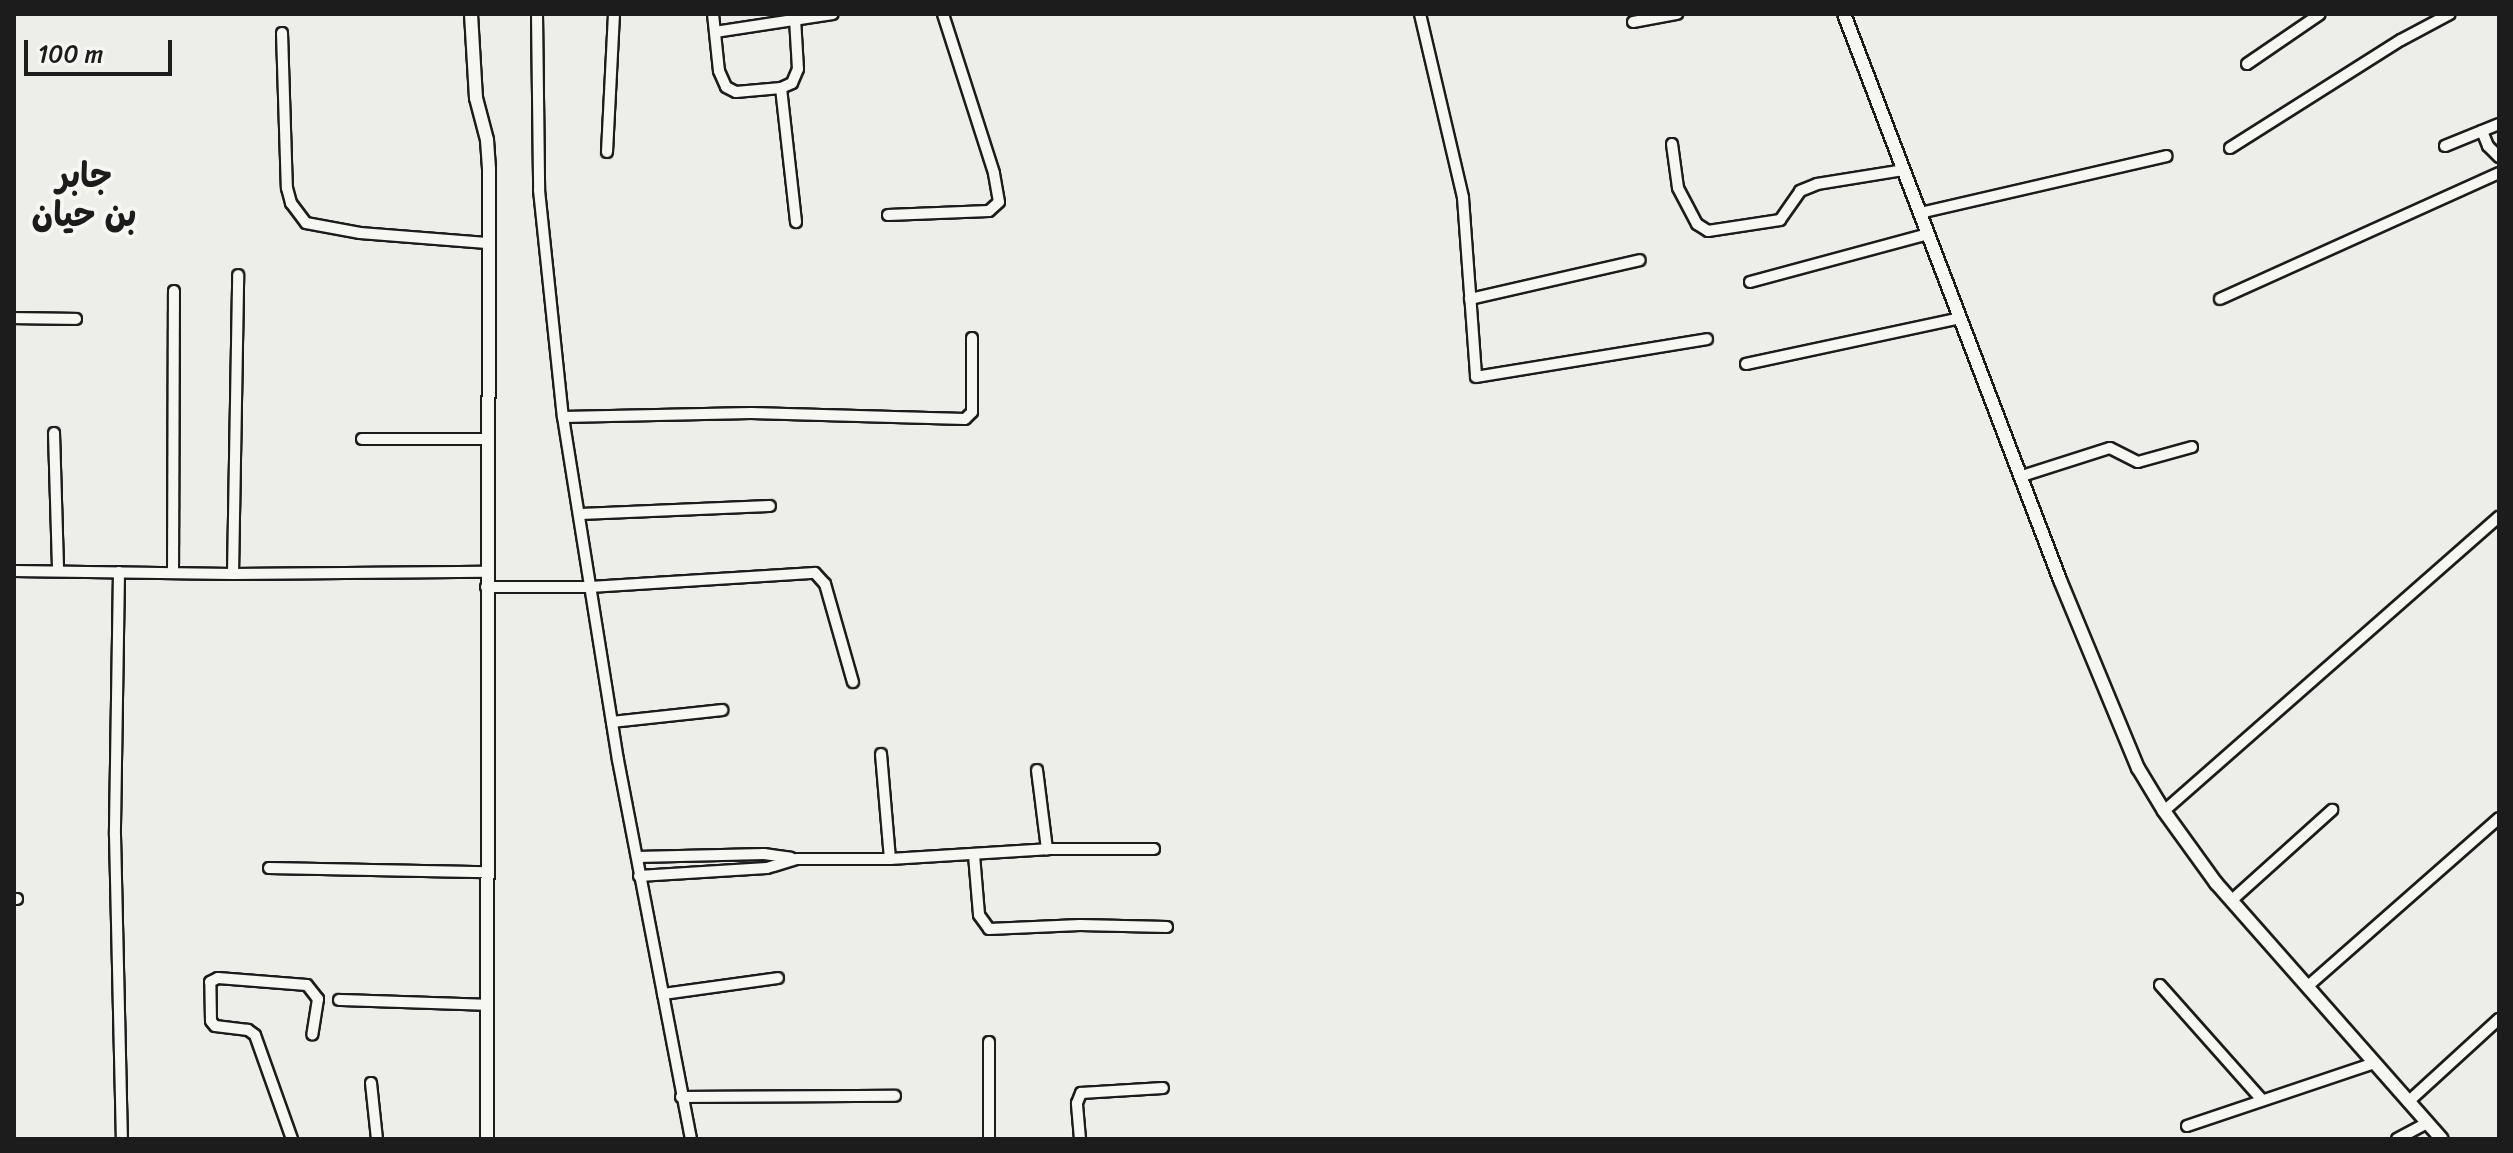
<!DOCTYPE html>
<html>
<head>
<meta charset="utf-8">
<style>
  body { margin:0 }
  #map { position:relative; width:2513px; height:1153px; overflow:hidden; background:#edede9; font-family:Sriracha,"Playpen Sans Arabic",sans-serif }
  div>[style] { position:absolute }
  [style*='--x'] { left:calc(var(--x)*1px); top:calc(var(--y)*1px); width:calc(var(--w)*1px); rotate:calc(var(--a)*1deg) }
  .roads { filter:drop-shadow(2px 0 #1c1c1c) drop-shadow(-2px 0 #1c1c1c) drop-shadow(0 2px #1c1c1c) drop-shadow(0 -2px #1c1c1c) }
  .minor>* { height:10px; margin:-5px; padding:0 5px; transform-origin:5px; border-radius:5px; background:#f6f6f2 }
  .major>* { height:12px; margin:-6px; padding:0 6px; transform-origin:6px; border-radius:6px; background:#f6f6f2 }
  span { translate:-50% -50%; white-space:nowrap; text-align:center; line-height:1.15; -webkit-text-stroke:8px #f6f6f2; paint-order:stroke }
  .quarter-label { font-size:34px; color:#1c1c1c; font-weight:700 }
  .frame { position:absolute; inset:0; border:16px solid #1c1c1c; pointer-events:none }
  .scale { position:absolute; left:24px; top:40px; width:148px; height:36px; box-sizing:border-box; border:4px solid #1c1c1c; border-top:0; padding-left:10px; font-size:24px; line-height:28px; white-space:nowrap; color:#1c1c1c; -webkit-text-stroke:6px #f6f6f2; paint-order:stroke }
</style>
</head>
<body>
<div id="map">
  <div class="roads">
    <div class="minor">
      <div style="--x:537;--y:14;--w:176;--a:89.3"></div>
      <div style="--x:539;--y:190;--w:228;--a:84"></div>
      <div style="--x:563;--y:417;--w:347;--a:80.9"></div>
      <div style="--x:618;--y:760;--w:386;--a:79.1"></div>
      <div style="--x:713;--y:14;--w:57;--a:84"></div>
      <div style="--x:719;--y:71;--w:17;--a:66"></div>
      <div style="--x:726;--y:87;--w:11;--a:27"></div>
      <div style="--x:736;--y:92;--w:45;--a:-5.1"></div>
      <div style="--x:781;--y:88;--w:135;--a:83.6"></div>
      <div style="--x:1420;--y:14;--w:189;--a:76.8"></div>
      <div style="--x:1463;--y:198;--w:179;--a:85.8"></div>
      <div style="--x:1476;--y:377;--w:234;--a:-9.3"></div>
      <div style="--x:1633;--y:22;--w:45;--a:-10.3"></div>
      <div style="--x:715;--y:32;--w:119;--a:-8.7"></div>
      <div style="--x:282;--y:33;--w:155;--a:88.2"></div>
      <div style="--x:287;--y:188;--w:16;--a:75"></div>
      <div style="--x:291;--y:203;--w:25;--a:53"></div>
      <div style="--x:306;--y:223;--w:55;--a:10.5"></div>
      <div style="--x:360;--y:233;--w:127;--a:4.5"></div>
      <div style="--x:2247;--y:64;--w:88;--a:-34.4"></div>
      <div style="--x:781;--y:88;--w:12;--a:-24"></div>
      <div style="--x:792;--y:83;--w:15;--a:-67"></div>
      <div style="--x:798;--y:69;--w:50;--a:-93.4"></div>
      <div style="--x:2482;--y:131;--w:16;--a:68"></div>
      <div style="--x:2488;--y:146;--w:16;--a:45"></div>
      <div style="--x:1672;--y:144;--w:44;--a:82.2"></div>
      <div style="--x:1678;--y:188;--w:41;--a:62.2"></div>
      <div style="--x:1697;--y:224;--w:13;--a:32"></div>
      <div style="--x:1708;--y:231;--w:73;--a:-8.7"></div>
      <div style="--x:1780;--y:220;--w:35;--a:-55"></div>
      <div style="--x:1800;--y:191;--w:18;--a:-22"></div>
      <div style="--x:1817;--y:184;--w:87;--a:-9.2"></div>
      <div style="--x:2445;--y:146;--w:58;--a:-22.2"></div>
      <div style="--x:2230;--y:148;--w:202;--a:-32.3"></div>
      <div style="--x:2401;--y:40;--w:55;--a:-28"></div>
      <div style="--x:607;--y:152;--w:138;--a:-87.1"></div>
      <div style="--x:1920;--y:213;--w:253;--a:-13"></div>
      <div style="--x:888;--y:215;--w:101;--a:-2.3"></div>
      <div style="--x:989;--y:211;--w:13;--a:-42"></div>
      <div style="--x:999;--y:202;--w:29;--a:-100"></div>
      <div style="--x:994;--y:173;--w:167;--a:-107.8"></div>
      <div style="--x:1750;--y:282;--w:184;--a:-15.1"></div>
      <div style="--x:1470;--y:299;--w:174;--a:-12.9"></div>
      <div style="--x:2220;--y:299;--w:306;--a:-24.3"></div>
      <div style="--x:14;--y:318;--w:62;--a:0.9"></div>
      <div style="--x:1746;--y:364;--w:219;--a:-12.1"></div>
      <div style="--x:563;--y:417;--w:188;--a:-1.2"></div>
      <div style="--x:751;--y:413;--w:214;--a:1.6"></div>
      <div style="--x:965;--y:419;--w:10;--a:-45"></div>
      <div style="--x:972;--y:412;--w:74;--a:-90"></div>
      <div style="--x:54;--y:433;--w:138;--a:88.3"></div>
      <div style="--x:362;--y:439;--w:125;--a:0"></div>
      <div style="--x:2022;--y:476;--w:92;--a:-17.7"></div>
      <div style="--x:2110;--y:448;--w:31;--a:27"></div>
      <div style="--x:2138;--y:462;--w:56;--a:-15.5"></div>
      <div style="--x:580;--y:514;--w:190;--a:-2.4"></div>
      <div style="--x:14;--y:571;--w:219;--a:0.8"></div>
      <div style="--x:233;--y:574;--w:253;--a:-0.5"></div>
      <div style="--x:119;--y:572;--w:263;--a:90.9"></div>
      <div style="--x:115;--y:835;--w:304;--a:88.7"></div>
      <div style="--x:173;--y:572;--w:281;--a:-89.8"></div>
      <div style="--x:233;--y:574;--w:299;--a:-89"></div>
      <div style="--x:486;--y:587;--w:104;--a:0"></div>
      <div style="--x:590;--y:587;--w:225;--a:-3.6"></div>
      <div style="--x:815;--y:573;--w:15;--a:48"></div>
      <div style="--x:825;--y:584;--w:102;--a:74.1"></div>
      <div style="--x:612;--y:722;--w:111;--a:-6.2"></div>
      <div style="--x:881;--y:754;--w:105;--a:85.1"></div>
      <div style="--x:1037;--y:770;--w:80;--a:82.8"></div>
      <div style="--x:2164;--y:811;--w:446;--a:-41.3"></div>
      <div style="--x:974;--y:855;--w:60;--a:85.2"></div>
      <div style="--x:979;--y:915;--w:17;--a:54"></div>
      <div style="--x:989;--y:929;--w:91;--a:-2.5"></div>
      <div style="--x:1080;--y:925;--w:87;--a:1.3"></div>
      <div style="--x:637;--y:857;--w:127;--a:-1.4"></div>
      <div style="--x:764;--y:854;--w:27;--a:8"></div>
      <div style="--x:269;--y:868;--w:218;--a:1.1"></div>
      <div style="--x:639;--y:876;--w:128;--a:-3.6"></div>
      <div style="--x:767;--y:868;--w:31;--a:-17"></div>
      <div style="--x:797;--y:859;--w:93;--a:0"></div>
      <div style="--x:890;--y:859;--w:157;--a:-3.6"></div>
      <div style="--x:1047;--y:849;--w:107;--a:0"></div>
      <div style="--x:14;--y:899;--w:3;--a:0"></div>
      <div style="--x:2232;--y:900;--w:135;--a:-42"></div>
      <div style="--x:2160;--y:985;--w:154;--a:48.4"></div>
      <div style="--x:2308;--y:986;--w:254;--a:-41.3"></div>
      <div style="--x:663;--y:994;--w:116;--a:-7.9"></div>
      <div style="--x:339;--y:1000;--w:148;--a:1.9"></div>
      <div style="--x:371;--y:1083;--w:56;--a:83.9"></div>
      <div style="--x:681;--y:1097;--w:214;--a:-0.3"></div>
      <div style="--x:2408;--y:1102;--w:123;--a:-42.4"></div>
      <div style="--x:2187;--y:1126;--w:197;--a:-18.6"></div>
      <div style="--x:292;--y:1139;--w:110;--a:-109.6"></div>
      <div style="--x:255;--y:1035;--w:9;--a:-144"></div>
      <div style="--x:248;--y:1030;--w:33;--a:-173"></div>
      <div style="--x:215;--y:1026;--w:6;--a:-129"></div>
      <div style="--x:211;--y:1021;--w:39;--a:-91"></div>
      <div style="--x:210;--y:982;--w:9;--a:-27"></div>
      <div style="--x:218;--y:978;--w:89;--a:4.5"></div>
      <div style="--x:307;--y:985;--w:18;--a:52"></div>
      <div style="--x:318;--y:999;--w:36;--a:99"></div>
      <div style="--x:989;--y:1139;--w:97;--a:-90"></div>
      <div style="--x:1080;--y:1139;--w:36;--a:-95"></div>
      <div style="--x:1077;--y:1103;--w:11;--a:-68"></div>
      <div style="--x:1081;--y:1093;--w:82;--a:-3.5"></div>
      <div style="--x:2397;--y:1139;--w:34;--a:-28"></div>
    </div>
    <div class="major">
      <div style="--x:471;--y:14;--w:84;--a:86.6"></div>
      <div style="--x:476;--y:98;--w:43;--a:75.3"></div>
      <div style="--x:487;--y:140;--w:29;--a:86"></div>
      <div style="--x:489;--y:169;--w:970;--a:90.12"></div>
      <div style="--x:1844;--y:14;--w:606;--a:69.11"></div>
      <div style="--x:2060;--y:580;--w:204;--a:67.5"></div>
      <div style="--x:2138;--y:768;--w:50;--a:58.8"></div>
      <div style="--x:2164;--y:811;--w:89;--a:54.2"></div>
      <div style="--x:2216;--y:883;--w:341;--a:48.6"></div>
    </div>
  </div>
  <div class="quarter-label">
    <span style="left:84px;top:196px">جابر<br>بن حيان</span>
  </div>
  <div class="frame"></div>
  <div class="scale">100 m</div>
</div>
</body>
</html>
